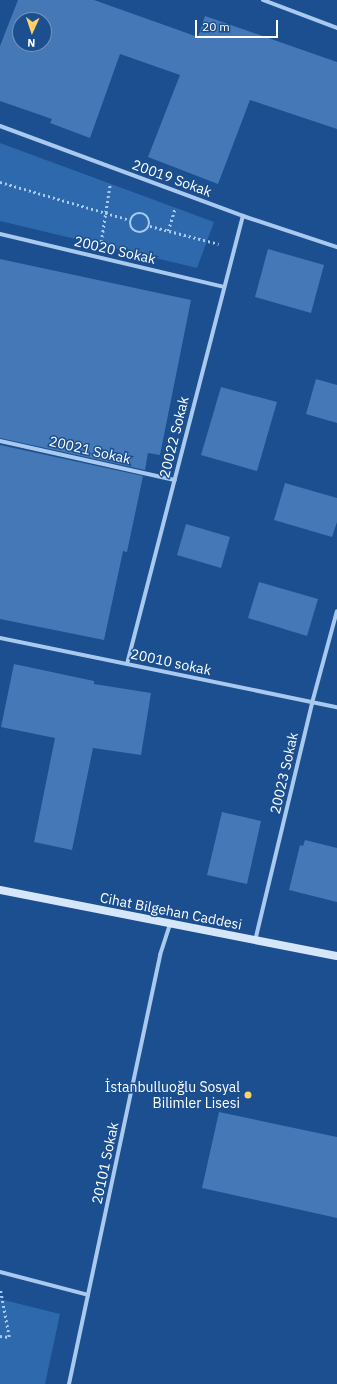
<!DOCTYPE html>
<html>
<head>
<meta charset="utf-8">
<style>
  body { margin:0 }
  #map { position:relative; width:337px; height:1384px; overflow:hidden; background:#1b4f8f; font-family:"IBM Plex Sans",sans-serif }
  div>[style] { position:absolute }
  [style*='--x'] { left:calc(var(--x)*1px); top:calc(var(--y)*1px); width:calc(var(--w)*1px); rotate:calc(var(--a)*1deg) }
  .green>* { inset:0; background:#2e69ad }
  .building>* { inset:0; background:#4478b7 }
  .path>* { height:2.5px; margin-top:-1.25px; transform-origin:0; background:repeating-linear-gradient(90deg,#a9c9ee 0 2px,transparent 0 5px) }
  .path>.ring { margin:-1.25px; padding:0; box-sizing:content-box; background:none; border:2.5px solid #a9c9ee; border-radius:50% }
  .street>* { height:4px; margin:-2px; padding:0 2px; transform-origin:2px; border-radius:2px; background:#a9c9ee }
  .secondary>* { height:8px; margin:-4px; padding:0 4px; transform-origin:4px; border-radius:4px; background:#d6e6fa }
  .dots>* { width:11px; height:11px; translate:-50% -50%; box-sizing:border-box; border:2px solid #1b4f8f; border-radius:50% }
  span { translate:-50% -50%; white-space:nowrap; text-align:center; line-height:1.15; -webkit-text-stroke:3px #1b4f8f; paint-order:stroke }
  .street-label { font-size:14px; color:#fff }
  .poi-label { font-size:14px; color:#fff }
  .right { translate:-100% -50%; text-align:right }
  .north { position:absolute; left:12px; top:12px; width:40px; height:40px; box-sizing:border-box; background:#1b4f8f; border:1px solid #7695bc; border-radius:50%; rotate:183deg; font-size:11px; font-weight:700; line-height:16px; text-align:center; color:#fff }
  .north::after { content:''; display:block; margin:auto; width:14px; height:18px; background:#ffd166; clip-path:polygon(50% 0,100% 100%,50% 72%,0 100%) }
  .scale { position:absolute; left:195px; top:20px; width:83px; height:18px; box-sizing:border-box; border:2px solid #fff; border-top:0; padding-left:5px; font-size:12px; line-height:14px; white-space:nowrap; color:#fff; -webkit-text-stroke:3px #1b4f8f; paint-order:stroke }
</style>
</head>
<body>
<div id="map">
  <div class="green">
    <div style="clip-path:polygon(0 143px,214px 222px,197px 268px,0 221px)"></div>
    <div style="clip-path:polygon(0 1299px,60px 1314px,45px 1384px,0 1384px)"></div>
  </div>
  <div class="building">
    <div style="clip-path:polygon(evenodd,18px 0,94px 0,198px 37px,205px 16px,337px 62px,337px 129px,250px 100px,218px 184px,148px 157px,180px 75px,120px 54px,90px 138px,50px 123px,52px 119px,0 101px,0 46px,18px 0,20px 20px,44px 20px,44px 44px,20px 44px,20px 20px)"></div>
    <div style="clip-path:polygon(268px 249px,324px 265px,311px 313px,255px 297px)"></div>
    <div style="clip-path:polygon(0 259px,191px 300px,160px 455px,148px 453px,145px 470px,0 438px)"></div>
    <div style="clip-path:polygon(316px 379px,337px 385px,337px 423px,306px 414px)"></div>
    <div style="clip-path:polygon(221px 387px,277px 402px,257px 471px,201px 455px)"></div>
    <div style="clip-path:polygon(0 445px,143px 476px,127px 552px,123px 551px,104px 640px,0 619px)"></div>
    <div style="clip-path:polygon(285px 483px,337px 498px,337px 522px,332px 537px,274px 520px)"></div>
    <div style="clip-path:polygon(186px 524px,230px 537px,221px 568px,177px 555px)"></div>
    <div style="clip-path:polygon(259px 582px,318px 599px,307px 636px,248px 618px)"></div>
    <div style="clip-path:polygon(14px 664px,94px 681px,94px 684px,151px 693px,141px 755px,93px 748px,72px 850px,34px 842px,55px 738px,1px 727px)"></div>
    <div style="clip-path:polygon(222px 812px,261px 821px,247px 884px,207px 875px)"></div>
    <div style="clip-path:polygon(305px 840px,337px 848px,337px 902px,289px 890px,300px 845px,303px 846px)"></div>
    <div style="clip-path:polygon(219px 1112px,337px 1137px,337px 1218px,202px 1188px)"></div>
  </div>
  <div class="path">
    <div style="--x:0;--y:182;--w:135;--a:16.3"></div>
    <div class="ring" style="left:130px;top:213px;width:17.5px;height:17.5px"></div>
    <div style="--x:150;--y:226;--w:71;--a:14.6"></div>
    <div style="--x:168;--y:231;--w:24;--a:-73"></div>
    <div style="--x:101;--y:242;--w:59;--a:-81.2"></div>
    <div style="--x:0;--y:1336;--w:9;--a:6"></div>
    <div style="--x:9;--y:1337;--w:49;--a:-100.6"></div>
  </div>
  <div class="street">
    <div style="--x:263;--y:0;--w:79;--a:20.7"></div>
    <div style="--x:0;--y:126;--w:259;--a:20.3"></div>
    <div style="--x:243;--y:216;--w:99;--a:18.3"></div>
    <div style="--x:0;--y:234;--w:230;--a:13.3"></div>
    <div style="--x:0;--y:441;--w:179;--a:12.6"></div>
    <div style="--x:0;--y:638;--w:344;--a:11.6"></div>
    <div style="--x:127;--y:664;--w:463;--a:-75.5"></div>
    <div style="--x:255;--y:941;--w:245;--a:-76.5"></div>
    <div style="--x:312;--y:703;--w:95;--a:-74.8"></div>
    <div style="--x:0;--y:1272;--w:91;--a:14.6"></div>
    <div style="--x:69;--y:1384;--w:439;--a:-78"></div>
    <div style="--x:160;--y:955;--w:33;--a:-72"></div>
  </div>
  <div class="secondary">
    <div style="--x:0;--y:890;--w:343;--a:11.1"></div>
  </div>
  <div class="dots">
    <div style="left:248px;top:1095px;background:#ffd166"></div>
  </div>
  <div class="street-label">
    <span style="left:172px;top:178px;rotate:20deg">20019 Sokak</span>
    <span style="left:115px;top:250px;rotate:13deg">20020 Sokak</span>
    <span style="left:174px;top:437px;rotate:-76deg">20022 Sokak</span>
    <span style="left:90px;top:450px;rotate:13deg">20021 Sokak</span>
    <span style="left:171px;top:662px;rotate:12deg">20010 sokak</span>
    <span style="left:284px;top:773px;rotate:-77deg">20023 Sokak</span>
    <span style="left:171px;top:911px;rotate:11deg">Cihat Bilgehan Caddesi</span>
    <span style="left:105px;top:1163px;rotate:-78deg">20101 Sokak</span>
  </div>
  <div class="poi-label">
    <span class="right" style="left:240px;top:1095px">İstanbulluoğlu Sosyal<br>Bilimler Lisesi</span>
  </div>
  <div class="north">N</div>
  <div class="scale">20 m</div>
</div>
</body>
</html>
